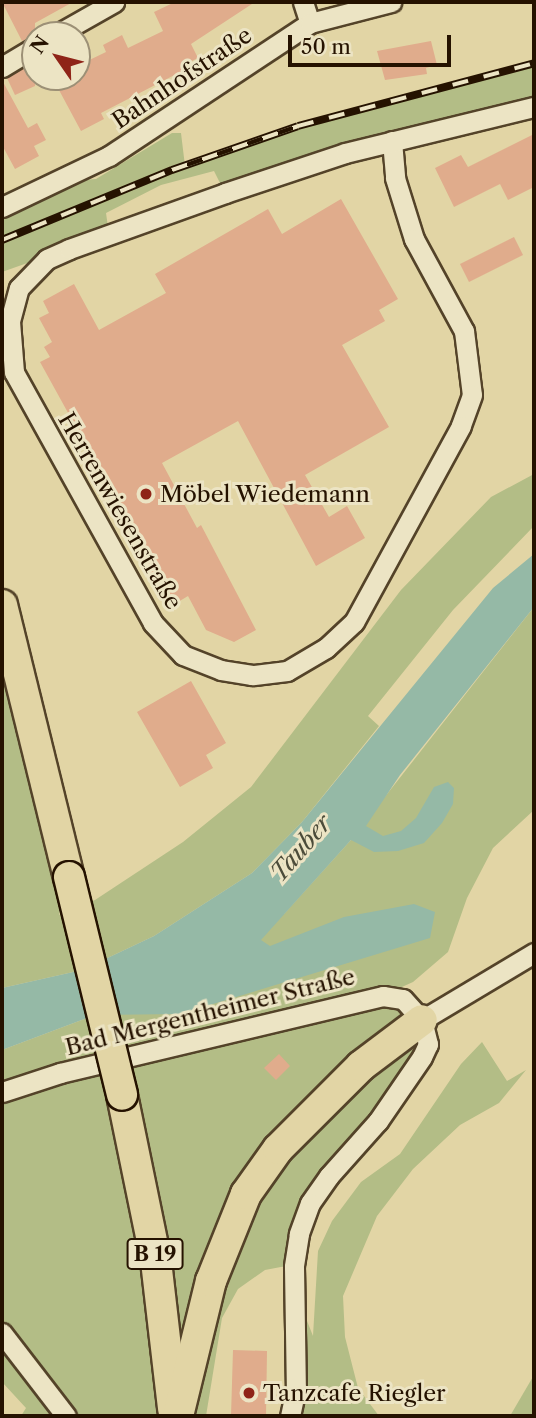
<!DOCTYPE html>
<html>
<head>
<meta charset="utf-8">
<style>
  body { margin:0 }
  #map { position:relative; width:536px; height:1418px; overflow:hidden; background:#e2d5a5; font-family:"Libre Caslon Text",serif }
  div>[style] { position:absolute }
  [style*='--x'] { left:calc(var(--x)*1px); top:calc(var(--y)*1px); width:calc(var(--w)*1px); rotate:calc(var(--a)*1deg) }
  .green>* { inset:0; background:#b3bd86 }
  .water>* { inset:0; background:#95b9a6 }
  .building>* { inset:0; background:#e0ac8c }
  .roads { filter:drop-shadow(2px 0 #544329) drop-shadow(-2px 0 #544329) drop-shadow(0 2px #544329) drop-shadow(0 -2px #544329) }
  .minor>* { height:19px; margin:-9.5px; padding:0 9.5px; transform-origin:9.5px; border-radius:9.5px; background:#ece4c4 }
  .primary>* { height:30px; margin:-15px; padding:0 15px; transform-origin:15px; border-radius:15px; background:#e2d5a5 }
  .rail>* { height:8px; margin-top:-4px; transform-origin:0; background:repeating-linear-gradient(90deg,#ece4c4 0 16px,#251200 0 32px); box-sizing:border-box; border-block:2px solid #251200 }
  .bridges { filter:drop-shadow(2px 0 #251200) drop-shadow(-2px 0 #251200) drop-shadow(0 2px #251200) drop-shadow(0 -2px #251200) }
  .primary-bridge>* { height:30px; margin:-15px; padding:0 15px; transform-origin:15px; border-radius:15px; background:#e2d5a5 }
  .dots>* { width:19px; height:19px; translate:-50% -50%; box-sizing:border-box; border:4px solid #ece4c4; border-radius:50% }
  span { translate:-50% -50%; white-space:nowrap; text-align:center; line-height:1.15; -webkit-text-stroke:6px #ece4c4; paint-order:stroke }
  .shield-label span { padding:2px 5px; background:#ece4c4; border:2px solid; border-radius:5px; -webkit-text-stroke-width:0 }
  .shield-label { font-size:21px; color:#251200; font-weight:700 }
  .street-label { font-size:23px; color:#251200 }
  .poi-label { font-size:23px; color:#251200 }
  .left { translate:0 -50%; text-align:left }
  .water-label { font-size:24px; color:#4c4c3a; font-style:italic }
  .frame { position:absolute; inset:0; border:4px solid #251200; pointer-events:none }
  .north { position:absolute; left:21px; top:21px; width:70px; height:70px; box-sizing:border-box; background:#ece4c4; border:2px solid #9c9076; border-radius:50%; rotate:305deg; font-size:19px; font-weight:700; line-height:28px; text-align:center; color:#251200 }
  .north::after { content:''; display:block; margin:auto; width:24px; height:32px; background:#8f2418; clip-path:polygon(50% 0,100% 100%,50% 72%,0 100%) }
  .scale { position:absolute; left:288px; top:35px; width:163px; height:32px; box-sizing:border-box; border:4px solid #251200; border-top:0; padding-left:9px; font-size:21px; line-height:24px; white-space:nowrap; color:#251200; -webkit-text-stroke:5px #ece4c4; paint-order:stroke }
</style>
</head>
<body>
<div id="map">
  <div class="green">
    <div style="clip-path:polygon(534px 63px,534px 107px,225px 193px,214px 171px,161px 185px,106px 213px,109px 234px,2px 272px,2px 207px,57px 182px,96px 179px,172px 133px,181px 133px,185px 166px,384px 100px)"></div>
    <div style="clip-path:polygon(534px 474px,534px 526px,453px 610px,368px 716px,379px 726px,302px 822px,252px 873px,154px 936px,82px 970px,2px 988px,2px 605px,69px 877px,59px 915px,95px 900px,183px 842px,251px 787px,401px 590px,491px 497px)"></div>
    <div style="clip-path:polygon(534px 607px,534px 810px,493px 848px,467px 898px,448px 952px,413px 982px,384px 995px,403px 999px,428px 1044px,329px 1175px,286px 1266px,265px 1270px,238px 1289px,222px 1318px,206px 1416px,21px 1416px,26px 1408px,2px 1382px,2px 1050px,95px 1015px,271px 911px,284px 914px,351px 840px)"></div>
    <div style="clip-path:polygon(482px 1042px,507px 1081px,526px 1070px,499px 1103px,460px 1125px,413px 1169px,377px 1216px,343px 1296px,345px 1337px,358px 1388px,379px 1416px,290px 1416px,294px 1288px,313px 1336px,318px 1251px,332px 1221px,361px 1182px,400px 1154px,461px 1064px)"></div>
    <div style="clip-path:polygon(534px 1375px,534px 1416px,510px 1416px)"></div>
  </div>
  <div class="water">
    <div style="clip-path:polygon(534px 554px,534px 607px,400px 775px,366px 826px,383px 836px,401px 831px,416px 818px,434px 787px,448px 782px,454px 788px,453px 804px,442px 823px,424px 843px,398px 851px,374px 852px,351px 840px,261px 940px,270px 946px,344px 917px,414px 904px,435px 912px,430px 938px,180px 1014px,95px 1015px,2px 1050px,2px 988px,82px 970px,154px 936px,252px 873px,302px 822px,493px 588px)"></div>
  </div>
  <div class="building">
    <div style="clip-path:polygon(2px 2px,73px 2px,35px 23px,35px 35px,22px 41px)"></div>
    <div style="clip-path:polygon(175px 2px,255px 2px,191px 44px,198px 58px,186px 64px,188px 68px,101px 113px,104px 119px,81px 131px,52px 77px,82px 77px,77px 66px,106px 52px,103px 45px,122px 35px,128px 48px,163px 31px,154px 12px)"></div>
    <div style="clip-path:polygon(431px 41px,437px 65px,426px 68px,427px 74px,385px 80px,377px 51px)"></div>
    <div style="clip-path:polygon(35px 61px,35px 86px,15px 95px,7px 78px)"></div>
    <div style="clip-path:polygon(2px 80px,28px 128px,37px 123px,46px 140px,34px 146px,39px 156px,15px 169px,2px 145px)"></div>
    <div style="clip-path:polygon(534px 134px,534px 187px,508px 200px,500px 184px,454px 207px,435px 168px,461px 155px,468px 167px)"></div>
    <div style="clip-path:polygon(341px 199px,398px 299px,379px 310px,385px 321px,342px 345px,389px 427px,305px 475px,329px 517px,347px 506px,365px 538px,316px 566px,238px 421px,162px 463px,197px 528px,201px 525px,256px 630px,234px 642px,206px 630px,188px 596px,173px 605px,156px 573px,150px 576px,141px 560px,147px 556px,40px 362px,50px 357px,44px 347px,52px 342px,39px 318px,49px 313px,43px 301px,74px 284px,99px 330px,166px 293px,155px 274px,268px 209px,282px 234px)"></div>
    <div style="clip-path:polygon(514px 237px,523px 255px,469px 282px,460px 264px)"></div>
    <div style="clip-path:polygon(191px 681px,226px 743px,206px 755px,213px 768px,180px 787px,137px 712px)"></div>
    <div style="clip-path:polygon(279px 1054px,290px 1066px,276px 1080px,264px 1068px)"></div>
    <div style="clip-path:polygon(233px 1350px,267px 1351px,266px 1416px,231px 1416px)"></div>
  </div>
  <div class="roads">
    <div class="minor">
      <div style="--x:303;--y:2;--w:22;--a:72"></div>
      <div style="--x:56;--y:35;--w:67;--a:-29.6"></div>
      <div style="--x:2;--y:67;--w:39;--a:-31"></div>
      <div style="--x:392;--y:141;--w:37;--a:85"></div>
      <div style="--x:395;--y:178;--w:64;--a:72.7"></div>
      <div style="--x:414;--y:239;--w:105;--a:61.5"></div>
      <div style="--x:464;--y:331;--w:64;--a:82.9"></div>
      <div style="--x:472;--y:395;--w:33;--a:110"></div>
      <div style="--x:461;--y:426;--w:223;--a:118.6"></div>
      <div style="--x:354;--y:622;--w:38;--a:137"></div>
      <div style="--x:326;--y:648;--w:45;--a:149.5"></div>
      <div style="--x:287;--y:671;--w:35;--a:173"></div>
      <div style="--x:252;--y:675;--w:31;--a:-171"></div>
      <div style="--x:221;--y:670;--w:41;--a:-158.5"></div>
      <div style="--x:183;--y:655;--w:44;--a:-133.2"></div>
      <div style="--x:153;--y:623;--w:287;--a:-119"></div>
      <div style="--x:14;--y:372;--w:51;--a:-94.5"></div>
      <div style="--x:10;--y:321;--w:34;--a:-75"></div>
      <div style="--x:19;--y:288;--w:40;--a:-46"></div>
      <div style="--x:47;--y:259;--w:24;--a:-24"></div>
      <div style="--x:69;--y:249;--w:166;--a:-19.7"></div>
      <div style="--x:225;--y:193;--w:126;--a:-18.4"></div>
      <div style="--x:345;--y:153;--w:195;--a:-13.7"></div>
      <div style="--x:2;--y:207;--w:119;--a:-25.5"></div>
      <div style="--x:109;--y:156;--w:241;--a:-33.5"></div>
      <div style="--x:310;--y:23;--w:84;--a:-14.5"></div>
      <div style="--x:422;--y:1020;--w:131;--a:-30.9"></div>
      <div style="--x:2;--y:1092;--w:61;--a:-18.1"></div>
      <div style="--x:60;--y:1073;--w:332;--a:-13.4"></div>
      <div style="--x:383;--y:996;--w:20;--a:9"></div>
      <div style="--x:403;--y:999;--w:28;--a:48"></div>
      <div style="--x:422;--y:1020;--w:25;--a:76"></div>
      <div style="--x:428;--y:1044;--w:14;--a:115"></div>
      <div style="--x:422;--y:1057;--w:78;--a:124.5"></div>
      <div style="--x:378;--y:1121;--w:74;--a:131.7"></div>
      <div style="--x:329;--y:1176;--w:33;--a:125"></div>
      <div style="--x:310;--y:1203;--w:33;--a:110"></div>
      <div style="--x:299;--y:1234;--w:33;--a:99"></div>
      <div style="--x:294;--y:1267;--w:121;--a:89.1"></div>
      <div style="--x:296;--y:1388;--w:29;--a:102"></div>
      <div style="--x:2;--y:1333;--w:105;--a:52.4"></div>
    </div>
    <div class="primary">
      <div style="--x:2;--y:605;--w:280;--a:76.2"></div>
      <div style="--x:122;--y:1095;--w:169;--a:78.4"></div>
      <div style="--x:156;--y:1261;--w:149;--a:83.4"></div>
      <div style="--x:178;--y:1416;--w:139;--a:-76.3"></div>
      <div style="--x:211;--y:1281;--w:94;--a:-68.1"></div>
      <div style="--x:246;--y:1194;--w:55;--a:-54.6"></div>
      <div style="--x:278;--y:1149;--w:117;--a:-45"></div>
      <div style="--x:361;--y:1066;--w:76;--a:-37"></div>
    </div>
  </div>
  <div class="rail">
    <div style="--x:2;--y:240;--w:184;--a:-22.4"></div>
    <div style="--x:172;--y:170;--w:133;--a:-19.2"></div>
    <div style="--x:298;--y:126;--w:244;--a:-14.9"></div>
  </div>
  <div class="bridges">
    <div class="primary-bridge">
      <div style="--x:69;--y:877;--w:224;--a:76.3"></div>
    </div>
  </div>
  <div class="dots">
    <div style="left:146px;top:494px;background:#8f2418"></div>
    <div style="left:249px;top:1393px;background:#8f2418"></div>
  </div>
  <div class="shield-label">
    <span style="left:155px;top:1254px">B 19</span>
  </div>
  <div class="street-label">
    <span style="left:182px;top:78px;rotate:-34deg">Bahnhofstraße</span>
    <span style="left:120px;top:511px;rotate:60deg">Herrenwiesenstraße</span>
    <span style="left:210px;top:1012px;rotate:-14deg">Bad Mergentheimer Straße</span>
  </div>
  <div class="poi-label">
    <span class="left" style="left:160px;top:494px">Möbel Wiedemann</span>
    <span class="left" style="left:263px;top:1393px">Tanzcafe Riegler</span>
  </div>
  <div class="water-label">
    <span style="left:301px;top:848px;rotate:-49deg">Tauber</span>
  </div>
  <div class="frame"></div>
  <div class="north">N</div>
  <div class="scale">50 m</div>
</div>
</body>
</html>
